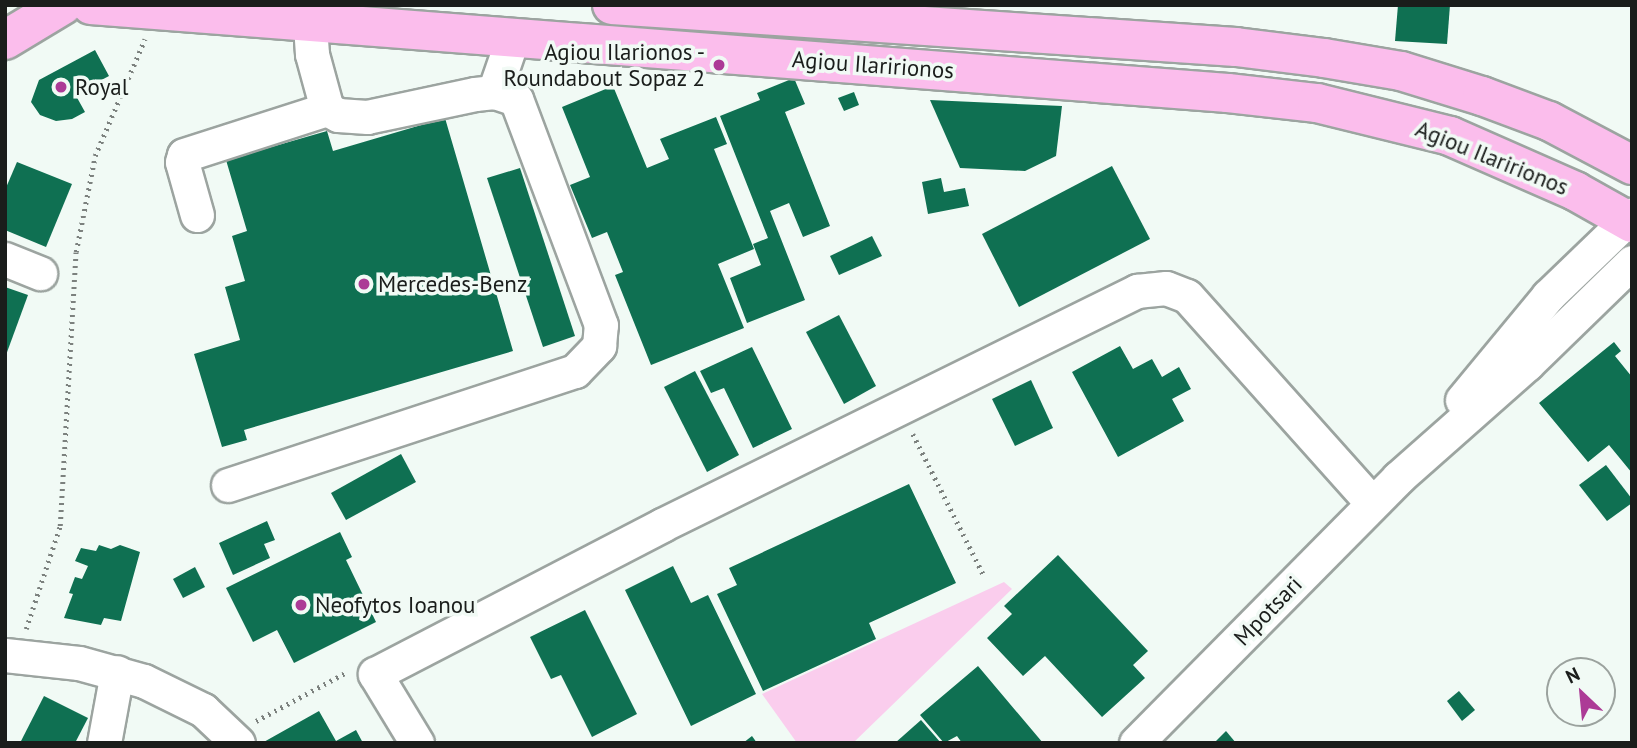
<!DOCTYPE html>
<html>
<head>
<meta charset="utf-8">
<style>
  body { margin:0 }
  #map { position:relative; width:1637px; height:748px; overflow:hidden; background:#f1faf5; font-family:"PT Sans",sans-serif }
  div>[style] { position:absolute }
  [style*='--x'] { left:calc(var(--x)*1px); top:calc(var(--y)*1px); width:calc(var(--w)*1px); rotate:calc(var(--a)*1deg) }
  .green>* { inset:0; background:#facded }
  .building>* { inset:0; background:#0f7052 }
  .path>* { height:4.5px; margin-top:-2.25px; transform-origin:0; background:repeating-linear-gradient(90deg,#7c817e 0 2px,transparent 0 7px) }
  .roads { filter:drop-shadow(2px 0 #9ca4a0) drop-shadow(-2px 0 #9ca4a0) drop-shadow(0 2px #9ca4a0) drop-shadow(0 -2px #9ca4a0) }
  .minor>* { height:33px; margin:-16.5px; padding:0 16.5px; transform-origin:16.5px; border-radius:16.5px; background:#fff }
  .major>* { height:38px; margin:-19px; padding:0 19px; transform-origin:19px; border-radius:19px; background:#fbbdec }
  .dots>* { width:19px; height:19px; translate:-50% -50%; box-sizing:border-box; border:4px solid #f1faf5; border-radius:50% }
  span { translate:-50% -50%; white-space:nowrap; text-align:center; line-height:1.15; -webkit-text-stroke:7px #f1faf5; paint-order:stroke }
  .poi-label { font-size:23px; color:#1a1d1b }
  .right { translate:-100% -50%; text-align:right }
  .left { translate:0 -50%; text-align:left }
  .street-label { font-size:23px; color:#1a1d1b }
  .frame { position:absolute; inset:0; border:7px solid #1a1d1b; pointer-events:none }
  .north { position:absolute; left:1546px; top:657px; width:70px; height:70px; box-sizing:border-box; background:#f1faf5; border:2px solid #9ba29e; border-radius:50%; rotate:334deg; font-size:19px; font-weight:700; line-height:28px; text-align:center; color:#1a1d1b }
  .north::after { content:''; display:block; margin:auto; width:24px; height:32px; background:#ac3b96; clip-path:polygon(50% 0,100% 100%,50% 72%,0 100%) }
</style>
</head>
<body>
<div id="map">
  <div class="green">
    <div style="clip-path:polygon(1004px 582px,1012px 589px,853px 743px,797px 743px,762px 694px)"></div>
  </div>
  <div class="building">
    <div style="clip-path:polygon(1398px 5px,1450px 5px,1447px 44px,1395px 41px)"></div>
    <div style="clip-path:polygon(95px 50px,109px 76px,75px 94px,85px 112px,72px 119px,56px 121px,40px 115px,31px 102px,39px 80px)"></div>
    <div style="clip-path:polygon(794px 78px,805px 104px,785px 112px,830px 226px,803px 237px,789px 203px,770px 211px,805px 300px,747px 323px,730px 278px,761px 265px,753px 244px,768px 238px,720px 116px,760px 100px,757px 93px)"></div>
    <div style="clip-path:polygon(613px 86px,647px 168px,669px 159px,660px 139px,716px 117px,727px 144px,714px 149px,754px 249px,718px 264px,744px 328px,651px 365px,615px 275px,623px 272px,607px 232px,592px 238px,570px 185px,590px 177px,562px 107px)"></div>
    <div style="clip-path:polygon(854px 92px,859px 105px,844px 111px,838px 98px)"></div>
    <div style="clip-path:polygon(930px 100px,1062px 106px,1056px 156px,1025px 171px,960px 168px)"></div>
    <div style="clip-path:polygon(445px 118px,513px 351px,244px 430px,247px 440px,222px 447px,194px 354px,240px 340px,225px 287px,245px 281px,232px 236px,247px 231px,226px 160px,327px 131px,333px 151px)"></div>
    <div style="clip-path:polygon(17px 162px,72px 184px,46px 247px,5px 230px,5px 190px)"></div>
    <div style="clip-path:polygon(1112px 166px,1150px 239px,1019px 307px,982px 234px)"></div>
    <div style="clip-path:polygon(520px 168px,575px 336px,543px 347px,487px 178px)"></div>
    <div style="clip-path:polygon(941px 178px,944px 192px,965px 188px,969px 206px,928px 214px,922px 182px)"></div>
    <div style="clip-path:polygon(872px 236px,882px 256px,839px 275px,830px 256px)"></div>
    <div style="clip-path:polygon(5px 287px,28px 295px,6px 355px,5px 355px)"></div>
    <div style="clip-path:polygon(839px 315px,876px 386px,844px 404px,806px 332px)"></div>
    <div style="clip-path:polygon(1614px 342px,1621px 351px,1615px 356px,1632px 377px,1632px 473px,1609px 445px,1588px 462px,1539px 403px)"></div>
    <div style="clip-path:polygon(1120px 346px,1133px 369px,1152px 359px,1162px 377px,1179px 367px,1191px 389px,1172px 399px,1184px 421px,1118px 457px,1072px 372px)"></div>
    <div style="clip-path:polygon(752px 347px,792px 429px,753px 448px,724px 388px,711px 393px,700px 371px)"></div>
    <div style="clip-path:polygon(695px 371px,739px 455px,707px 472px,664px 387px)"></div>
    <div style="clip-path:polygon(1031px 380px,1053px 428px,1015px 446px,992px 399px)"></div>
    <div style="clip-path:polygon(401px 454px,416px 482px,346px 520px,331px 493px)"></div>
    <div style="clip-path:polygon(1606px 465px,1632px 499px,1632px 503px,1607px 521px,1579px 485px)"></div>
    <div style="clip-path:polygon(909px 484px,956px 583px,869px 623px,876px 639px,763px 691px,717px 594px,737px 585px,729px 568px)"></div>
    <div style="clip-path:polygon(267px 521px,275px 540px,264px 544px,270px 558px,233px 575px,219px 543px)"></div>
    <div style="clip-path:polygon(340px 532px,352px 557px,346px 560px,376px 622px,294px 663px,277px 630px,253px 642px,226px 588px)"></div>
    <div style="clip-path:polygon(99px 545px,111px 549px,120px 545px,140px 552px,121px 621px,104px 618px,101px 625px,64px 618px,73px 594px,69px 593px,75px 577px,82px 579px,88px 566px,75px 561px,81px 548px,96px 551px)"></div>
    <div style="clip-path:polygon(1058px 555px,1148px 651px,1133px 665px,1145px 678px,1102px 717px,1045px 656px,1023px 676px,987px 638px,1012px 614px,1004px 606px)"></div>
    <div style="clip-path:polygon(673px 566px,691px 603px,708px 595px,756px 694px,691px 726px,625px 590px)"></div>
    <div style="clip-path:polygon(195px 567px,205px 587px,183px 598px,173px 579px)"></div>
    <div style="clip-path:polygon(585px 610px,637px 714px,592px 737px,561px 675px,551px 679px,530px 637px)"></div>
    <div style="clip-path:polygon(978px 666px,1043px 743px,962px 743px,957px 736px,944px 743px,920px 715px)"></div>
    <div style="clip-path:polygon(1459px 691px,1475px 710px,1462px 721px,1447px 701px)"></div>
    <div style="clip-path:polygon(44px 696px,88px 718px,75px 743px,20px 743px)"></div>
    <div style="clip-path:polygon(319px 711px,336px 741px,356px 730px,363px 743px,262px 743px)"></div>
    <div style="clip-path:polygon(921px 720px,941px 743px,895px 743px)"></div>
    <div style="clip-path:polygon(1226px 731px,1236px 743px,1214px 743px)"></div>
    <div style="clip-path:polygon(752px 736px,757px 743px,743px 743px)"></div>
  </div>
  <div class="path">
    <div style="--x:913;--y:434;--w:157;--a:63.4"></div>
    <div style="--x:26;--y:629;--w:108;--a:-71.7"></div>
    <div style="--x:60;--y:526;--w:274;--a:-86.7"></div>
    <div style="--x:76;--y:252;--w:98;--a:-78.8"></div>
    <div style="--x:95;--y:156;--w:127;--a:-66.9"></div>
    <div style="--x:256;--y:721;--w:103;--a:-28.3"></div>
  </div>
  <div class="roads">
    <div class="minor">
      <div style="--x:494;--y:92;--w:58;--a:-70.9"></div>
      <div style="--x:197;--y:215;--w:55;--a:-105.8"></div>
      <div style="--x:182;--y:162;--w:7;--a:-74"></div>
      <div style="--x:184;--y:155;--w:150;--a:-17.8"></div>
      <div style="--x:5;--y:259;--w:38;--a:22"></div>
      <div style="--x:1462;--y:400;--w:135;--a:-50.4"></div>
      <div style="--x:1548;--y:296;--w:117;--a:-44"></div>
      <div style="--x:228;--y:485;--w:365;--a:-18.2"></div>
      <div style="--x:575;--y:371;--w:35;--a:-46"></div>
      <div style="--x:599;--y:346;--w:21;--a:-85"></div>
      <div style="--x:601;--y:325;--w:241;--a:-110.6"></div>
      <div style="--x:516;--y:99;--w:23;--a:-162"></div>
      <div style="--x:494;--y:92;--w:19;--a:174"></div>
      <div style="--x:475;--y:94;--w:110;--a:168"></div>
      <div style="--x:367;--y:117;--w:29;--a:-176"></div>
      <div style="--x:338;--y:115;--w:13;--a:-151"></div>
      <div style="--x:327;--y:109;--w:57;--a:-105.3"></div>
      <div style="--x:312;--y:54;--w:30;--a:-94"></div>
      <div style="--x:5;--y:655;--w:74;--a:6.2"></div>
      <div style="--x:79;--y:663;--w:67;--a:15.5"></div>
      <div style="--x:144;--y:681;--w:66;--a:26.2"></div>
      <div style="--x:203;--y:710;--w:48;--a:43.3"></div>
      <div style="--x:104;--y:743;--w:72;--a:-79.6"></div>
      <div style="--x:417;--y:743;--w:81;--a:-121.3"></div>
      <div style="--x:375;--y:674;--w:323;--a:-27.4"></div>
      <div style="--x:662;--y:525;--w:530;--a:-26.23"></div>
      <div style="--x:1137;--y:291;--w:29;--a:-6"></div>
      <div style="--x:1166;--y:288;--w:22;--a:21"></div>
      <div style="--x:1187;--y:296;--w:278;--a:48.2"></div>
      <div style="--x:1136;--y:743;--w:373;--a:-45.3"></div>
      <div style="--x:1398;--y:478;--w:172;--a:-41.5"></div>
      <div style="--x:1527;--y:364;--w:146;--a:-44.2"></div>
    </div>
    <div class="major">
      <div style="--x:91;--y:5;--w:1140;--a:4.43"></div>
      <div style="--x:1228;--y:93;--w:90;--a:6.4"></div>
      <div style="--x:1317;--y:103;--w:137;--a:13.9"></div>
      <div style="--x:1450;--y:136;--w:137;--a:23.7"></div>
      <div style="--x:1575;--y:191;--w:65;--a:29.3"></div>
      <div style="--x:612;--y:5;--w:625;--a:3.85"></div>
      <div style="--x:1236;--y:47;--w:89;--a:7.1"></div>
      <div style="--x:1324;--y:58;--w:78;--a:9.6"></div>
      <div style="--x:1401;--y:71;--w:85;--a:17.2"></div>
      <div style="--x:1482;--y:96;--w:72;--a:20.5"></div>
      <div style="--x:1549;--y:121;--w:94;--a:27.9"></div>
      <div style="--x:5;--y:40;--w:68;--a:-31.1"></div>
    </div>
  </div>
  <div class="dots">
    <div style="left:719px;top:65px;background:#ac3b96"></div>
    <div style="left:61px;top:87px;background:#ac3b96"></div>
    <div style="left:364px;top:284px;background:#ac3b96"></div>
    <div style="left:301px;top:605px;background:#ac3b96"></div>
  </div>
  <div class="poi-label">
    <span class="right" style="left:705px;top:65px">Agiou Ilarionos -<br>Roundabout Sopaz 2</span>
    <span class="left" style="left:75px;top:87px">Royal</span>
    <span class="left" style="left:378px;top:284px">Mercedes-Benz</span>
    <span class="left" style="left:315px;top:605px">Neofytos Ioanou</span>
  </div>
  <div class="street-label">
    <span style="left:873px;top:65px;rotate:4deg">Agiou Ilaririonos</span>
    <span style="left:1492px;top:158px;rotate:22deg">Agiou Ilaririonos</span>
    <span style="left:1268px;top:611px;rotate:-46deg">Mpotsari</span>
  </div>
  <div class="frame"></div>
  <div class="north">N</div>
</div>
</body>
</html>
